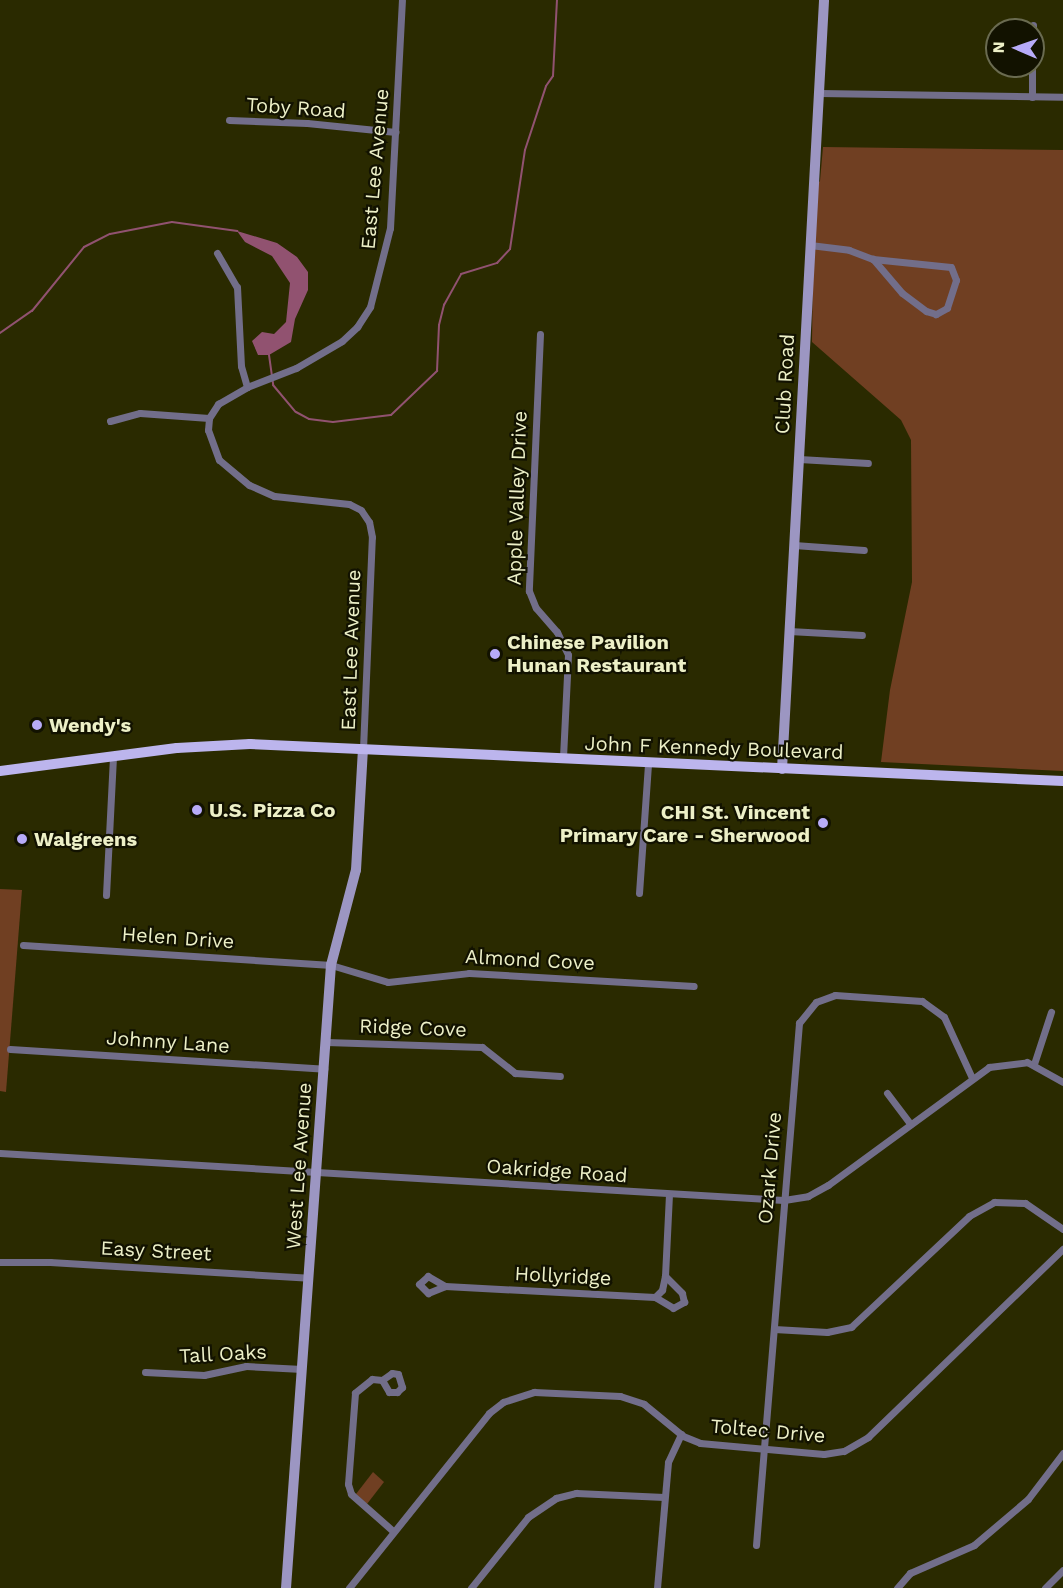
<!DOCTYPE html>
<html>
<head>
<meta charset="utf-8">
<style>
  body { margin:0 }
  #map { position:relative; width:1063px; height:1588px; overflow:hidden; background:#2a2a00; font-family:"Work Sans",sans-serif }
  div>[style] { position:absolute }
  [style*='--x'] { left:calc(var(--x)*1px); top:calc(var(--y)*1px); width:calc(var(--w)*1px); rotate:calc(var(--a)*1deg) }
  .green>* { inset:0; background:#703f22 }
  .water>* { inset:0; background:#915270 }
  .stream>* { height:2px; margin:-1px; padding:0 1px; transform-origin:1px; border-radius:1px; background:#915270 }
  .street>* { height:7px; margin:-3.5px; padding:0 3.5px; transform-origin:3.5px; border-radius:3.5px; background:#726e8a }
  .secondary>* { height:10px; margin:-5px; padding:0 5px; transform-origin:5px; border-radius:5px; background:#9c96c2 }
  .primary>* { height:10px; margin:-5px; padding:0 5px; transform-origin:5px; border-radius:5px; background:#bcb5ed }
  .dots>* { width:16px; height:16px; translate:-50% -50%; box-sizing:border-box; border:3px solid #121200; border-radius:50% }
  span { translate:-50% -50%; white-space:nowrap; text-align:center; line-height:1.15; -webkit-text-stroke:4.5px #121200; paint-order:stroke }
  .street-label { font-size:20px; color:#edf0c7 }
  .poi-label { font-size:20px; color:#edf0c7; font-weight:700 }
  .left { translate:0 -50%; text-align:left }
  .right { translate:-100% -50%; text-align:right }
  .north { position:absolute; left:985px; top:18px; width:60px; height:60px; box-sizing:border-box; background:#121200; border:2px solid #6a6b50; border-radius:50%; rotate:272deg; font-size:16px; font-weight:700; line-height:24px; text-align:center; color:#edf0c7 }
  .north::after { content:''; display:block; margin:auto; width:21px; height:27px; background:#b7abf8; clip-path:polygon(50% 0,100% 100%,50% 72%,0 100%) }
</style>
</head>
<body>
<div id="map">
  <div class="green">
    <div style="clip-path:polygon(823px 147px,1063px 150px,1063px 771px,881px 762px,890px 690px,912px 582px,911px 440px,901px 420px,812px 342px,814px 188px,820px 181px)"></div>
    <div style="clip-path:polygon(0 889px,22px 890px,6px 1092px,0 1091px)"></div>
    <div style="clip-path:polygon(373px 1472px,384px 1482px,367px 1504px,356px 1494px)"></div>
  </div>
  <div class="water">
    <div style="clip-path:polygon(237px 231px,277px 243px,297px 257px,308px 272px,308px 290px,295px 319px,291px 342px,269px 355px,258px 355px,252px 341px,262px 332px,274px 334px,286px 322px,290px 283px,272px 256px,245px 242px)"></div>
  </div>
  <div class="stream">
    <div style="--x:0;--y:333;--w:39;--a:-35"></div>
    <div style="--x:32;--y:311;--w:82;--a:-50.9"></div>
    <div style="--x:84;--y:247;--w:29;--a:-27"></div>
    <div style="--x:110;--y:234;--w:63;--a:-11"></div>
    <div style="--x:172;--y:222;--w:66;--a:7.9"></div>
    <div style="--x:269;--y:355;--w:30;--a:82"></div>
    <div style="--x:273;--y:385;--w:35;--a:50"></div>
    <div style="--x:296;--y:412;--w:15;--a:28"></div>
    <div style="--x:309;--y:419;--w:24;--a:7"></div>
    <div style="--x:333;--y:422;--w:58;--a:-6.9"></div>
    <div style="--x:391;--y:415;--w:64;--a:-43.7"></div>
    <div style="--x:437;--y:371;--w:46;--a:-87.5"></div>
    <div style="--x:439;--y:325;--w:21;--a:-76"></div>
    <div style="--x:444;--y:305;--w:35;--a:-61"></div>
    <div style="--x:461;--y:274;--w:38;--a:-17"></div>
    <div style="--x:497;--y:263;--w:19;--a:-47"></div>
    <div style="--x:510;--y:249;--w:100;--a:-81.4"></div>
    <div style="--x:525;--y:150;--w:67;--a:-71.8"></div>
    <div style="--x:546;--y:86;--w:12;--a:-55"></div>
    <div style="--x:553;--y:76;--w:76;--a:-87"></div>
  </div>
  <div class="street">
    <div style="--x:1033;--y:36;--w:11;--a:-90"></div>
    <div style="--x:819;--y:93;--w:244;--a:0.9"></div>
    <div style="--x:1032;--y:97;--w:31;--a:-90"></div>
    <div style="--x:229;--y:120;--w:78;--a:2.2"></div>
    <div style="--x:307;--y:123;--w:89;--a:5.8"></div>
    <div style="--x:810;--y:245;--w:39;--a:7"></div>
    <div style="--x:849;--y:250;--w:26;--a:21"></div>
    <div style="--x:217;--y:253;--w:39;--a:60"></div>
    <div style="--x:237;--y:287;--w:79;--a:87.1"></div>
    <div style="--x:241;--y:366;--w:22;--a:74"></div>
    <div style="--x:873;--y:259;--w:78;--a:5.9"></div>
    <div style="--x:951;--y:267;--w:14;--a:69"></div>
    <div style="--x:956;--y:280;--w:29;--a:108"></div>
    <div style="--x:947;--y:308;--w:13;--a:151"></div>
    <div style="--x:936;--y:314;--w:10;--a:-163"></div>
    <div style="--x:926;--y:311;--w:30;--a:-143"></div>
    <div style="--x:902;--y:293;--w:45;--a:-130.5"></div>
    <div style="--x:540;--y:334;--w:257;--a:92.5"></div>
    <div style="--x:529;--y:591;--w:18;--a:68"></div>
    <div style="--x:536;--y:608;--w:32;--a:49"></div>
    <div style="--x:557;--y:632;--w:25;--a:64"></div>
    <div style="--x:568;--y:655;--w:104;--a:92.8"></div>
    <div style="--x:110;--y:421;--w:31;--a:-15"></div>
    <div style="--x:140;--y:413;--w:69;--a:4.1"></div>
    <div style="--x:799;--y:459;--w:69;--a:3.3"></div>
    <div style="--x:794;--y:545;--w:70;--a:4.1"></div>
    <div style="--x:789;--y:631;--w:73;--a:3.1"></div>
    <div style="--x:363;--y:749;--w:212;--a:-87.6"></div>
    <div style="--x:372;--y:537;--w:15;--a:-101"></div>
    <div style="--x:369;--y:522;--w:14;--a:-124"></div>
    <div style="--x:361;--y:510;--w:13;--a:-153"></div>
    <div style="--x:349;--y:504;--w:75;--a:-173.9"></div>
    <div style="--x:274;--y:496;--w:27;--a:-156"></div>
    <div style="--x:249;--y:485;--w:39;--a:-140"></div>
    <div style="--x:219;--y:460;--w:32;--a:-110"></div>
    <div style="--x:208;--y:430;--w:12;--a:-85"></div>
    <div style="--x:209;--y:418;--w:17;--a:-57"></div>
    <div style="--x:218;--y:404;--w:34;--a:-30"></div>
    <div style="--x:247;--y:387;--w:53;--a:-21.2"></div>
    <div style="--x:296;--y:368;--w:53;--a:-30.4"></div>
    <div style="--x:342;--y:341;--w:21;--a:-43"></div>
    <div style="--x:357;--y:327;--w:24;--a:-57"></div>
    <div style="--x:370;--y:307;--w:81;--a:-75.8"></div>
    <div style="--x:390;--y:228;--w:228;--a:-87"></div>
    <div style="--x:639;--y:893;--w:129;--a:-86"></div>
    <div style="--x:106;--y:895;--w:139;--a:-87.1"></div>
    <div style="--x:23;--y:945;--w:309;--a:3.7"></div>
    <div style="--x:331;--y:965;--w:59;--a:16.6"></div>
    <div style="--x:388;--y:982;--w:81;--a:-6.3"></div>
    <div style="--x:469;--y:973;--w:225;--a:3.3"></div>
    <div style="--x:326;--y:1042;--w:156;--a:1.8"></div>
    <div style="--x:482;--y:1047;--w:42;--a:38.2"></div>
    <div style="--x:515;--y:1073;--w:45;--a:3.8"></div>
    <div style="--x:10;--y:1049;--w:315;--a:3.6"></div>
    <div style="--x:1034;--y:1064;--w:55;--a:-71.9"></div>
    <div style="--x:887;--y:1093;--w:39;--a:53"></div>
    <div style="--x:0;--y:1153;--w:785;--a:3.43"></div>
    <div style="--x:784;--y:1200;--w:24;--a:-9"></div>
    <div style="--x:808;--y:1196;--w:23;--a:-29"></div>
    <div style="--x:828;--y:1185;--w:200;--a:-36.2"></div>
    <div style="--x:989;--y:1067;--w:38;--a:-7"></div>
    <div style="--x:1027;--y:1062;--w:41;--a:29.1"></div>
    <div style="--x:0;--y:1262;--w:50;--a:0"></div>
    <div style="--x:50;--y:1262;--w:259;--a:3.5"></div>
    <div style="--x:445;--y:1286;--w:20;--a:-150"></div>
    <div style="--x:428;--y:1276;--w:12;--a:138"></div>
    <div style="--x:419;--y:1284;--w:13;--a:45"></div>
    <div style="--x:428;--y:1293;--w:18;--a:-22"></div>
    <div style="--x:445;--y:1286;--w:210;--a:3"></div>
    <div style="--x:655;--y:1297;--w:10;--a:-45"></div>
    <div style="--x:662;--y:1290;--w:14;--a:-78"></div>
    <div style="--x:655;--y:1297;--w:21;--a:31"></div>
    <div style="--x:673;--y:1308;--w:13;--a:-29"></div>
    <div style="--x:684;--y:1302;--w:9;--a:-103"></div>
    <div style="--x:682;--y:1293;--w:24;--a:-135"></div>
    <div style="--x:665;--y:1276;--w:82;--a:-87.2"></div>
    <div style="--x:774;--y:1329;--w:53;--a:3.2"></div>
    <div style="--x:827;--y:1332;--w:25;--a:-12"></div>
    <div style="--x:851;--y:1327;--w:162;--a:-43.2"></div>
    <div style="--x:969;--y:1216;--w:29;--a:-29"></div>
    <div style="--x:994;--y:1202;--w:31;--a:2"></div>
    <div style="--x:1025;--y:1203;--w:46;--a:34.4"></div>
    <div style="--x:145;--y:1372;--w:59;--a:2.9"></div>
    <div style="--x:204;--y:1375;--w:43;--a:-12.1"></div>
    <div style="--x:246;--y:1366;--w:56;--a:3.1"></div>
    <div style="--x:382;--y:1380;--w:12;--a:-35"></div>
    <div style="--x:392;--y:1373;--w:6;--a:9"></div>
    <div style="--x:398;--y:1374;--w:14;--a:73"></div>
    <div style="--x:402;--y:1387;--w:7;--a:135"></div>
    <div style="--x:397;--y:1392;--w:8;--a:180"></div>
    <div style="--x:389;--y:1392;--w:14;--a:-120"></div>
    <div style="--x:382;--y:1380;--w:10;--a:-174"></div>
    <div style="--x:372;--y:1379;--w:22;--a:141"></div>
    <div style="--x:355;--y:1393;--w:91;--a:94.4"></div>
    <div style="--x:348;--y:1484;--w:10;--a:73"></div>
    <div style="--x:351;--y:1494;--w:56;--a:41.4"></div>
    <div style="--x:756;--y:1545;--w:524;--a:-85.29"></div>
    <div style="--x:799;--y:1023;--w:27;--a:-51"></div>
    <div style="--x:816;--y:1002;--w:20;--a:-20"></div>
    <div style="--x:835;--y:995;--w:87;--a:3.9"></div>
    <div style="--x:922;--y:1001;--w:27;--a:36"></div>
    <div style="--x:944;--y:1017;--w:67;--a:65.3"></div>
    <div style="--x:349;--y:1588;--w:224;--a:-51.3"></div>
    <div style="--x:489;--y:1413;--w:18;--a:-38"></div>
    <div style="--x:503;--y:1402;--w:33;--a:-18"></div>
    <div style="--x:534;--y:1392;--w:86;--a:2.7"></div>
    <div style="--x:620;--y:1396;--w:25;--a:18"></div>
    <div style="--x:644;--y:1404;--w:50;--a:39.4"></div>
    <div style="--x:683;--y:1436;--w:18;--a:22"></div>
    <div style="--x:700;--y:1443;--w:124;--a:5.1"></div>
    <div style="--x:824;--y:1454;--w:20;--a:-9"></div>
    <div style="--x:844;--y:1451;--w:28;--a:-30"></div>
    <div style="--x:868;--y:1437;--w:271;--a:-44"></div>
    <div style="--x:471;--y:1588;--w:91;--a:-51.2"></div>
    <div style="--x:528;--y:1517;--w:34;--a:-34"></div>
    <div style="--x:556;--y:1498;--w:21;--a:-14"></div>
    <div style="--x:576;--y:1493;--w:88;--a:2.6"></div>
    <div style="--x:657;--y:1588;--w:126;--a:-85"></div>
    <div style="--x:668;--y:1462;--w:31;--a:-65"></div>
    <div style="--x:897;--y:1588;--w:20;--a:-49"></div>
    <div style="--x:910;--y:1573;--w:70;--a:-23.6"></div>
    <div style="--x:974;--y:1545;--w:71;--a:-40.4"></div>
    <div style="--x:1028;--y:1499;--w:58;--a:-52.7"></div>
    <div style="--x:1045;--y:1588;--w:25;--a:-45"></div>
  </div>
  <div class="secondary">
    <div style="--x:782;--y:769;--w:770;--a:-86.87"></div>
    <div style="--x:286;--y:1588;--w:625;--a:-85.87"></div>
    <div style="--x:331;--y:965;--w:98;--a:-75.3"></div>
    <div style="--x:356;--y:870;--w:121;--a:-86.7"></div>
  </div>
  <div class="primary">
    <div style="--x:0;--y:771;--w:178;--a:-7.4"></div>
    <div style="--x:177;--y:748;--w:73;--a:-3.1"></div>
    <div style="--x:250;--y:744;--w:814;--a:2.61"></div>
  </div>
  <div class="dots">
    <div style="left:495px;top:654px;background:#b7abf8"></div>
    <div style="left:37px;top:725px;background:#b7abf8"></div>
    <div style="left:197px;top:810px;background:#b7abf8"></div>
    <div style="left:823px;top:823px;background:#b7abf8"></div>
    <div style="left:22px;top:839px;background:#b7abf8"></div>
  </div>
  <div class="street-label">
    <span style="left:296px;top:108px;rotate:4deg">Toby Road</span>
    <span style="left:375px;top:169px;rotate:-85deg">East Lee Avenue</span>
    <span style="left:785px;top:384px;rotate:-87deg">Club Road</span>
    <span style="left:517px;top:498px;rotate:-88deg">Apple Valley Drive</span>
    <span style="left:351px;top:650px;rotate:-88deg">East Lee Avenue</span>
    <span style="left:714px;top:748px;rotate:2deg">John F Kennedy Boulevard</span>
    <span style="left:178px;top:938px;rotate:4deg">Helen Drive</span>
    <span style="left:530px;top:960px;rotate:3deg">Almond Cove</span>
    <span style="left:413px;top:1028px;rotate:2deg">Ridge Cove</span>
    <span style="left:168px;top:1042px;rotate:4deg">Johnny Lane</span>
    <span style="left:299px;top:1166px;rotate:-86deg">West Lee Avenue</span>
    <span style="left:770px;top:1168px;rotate:-85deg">Ozark Drive</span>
    <span style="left:557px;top:1171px;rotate:4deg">Oakridge Road</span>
    <span style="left:156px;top:1251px;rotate:3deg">Easy Street</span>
    <span style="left:563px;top:1276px;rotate:3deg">Hollyridge</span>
    <span style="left:223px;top:1354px;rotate:-3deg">Tall Oaks</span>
    <span style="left:768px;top:1431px;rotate:5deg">Toltec Drive</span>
  </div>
  <div class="poi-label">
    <span class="left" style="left:507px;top:654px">Chinese Pavilion<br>Hunan Restaurant</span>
    <span class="left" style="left:49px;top:725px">Wendy's</span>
    <span class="left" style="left:209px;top:810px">U.S. Pizza Co</span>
    <span class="right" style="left:810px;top:824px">CHI St. Vincent<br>Primary Care - Sherwood</span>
    <span class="left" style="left:34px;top:839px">Walgreens</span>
  </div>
  <div class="north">N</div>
</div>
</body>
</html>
